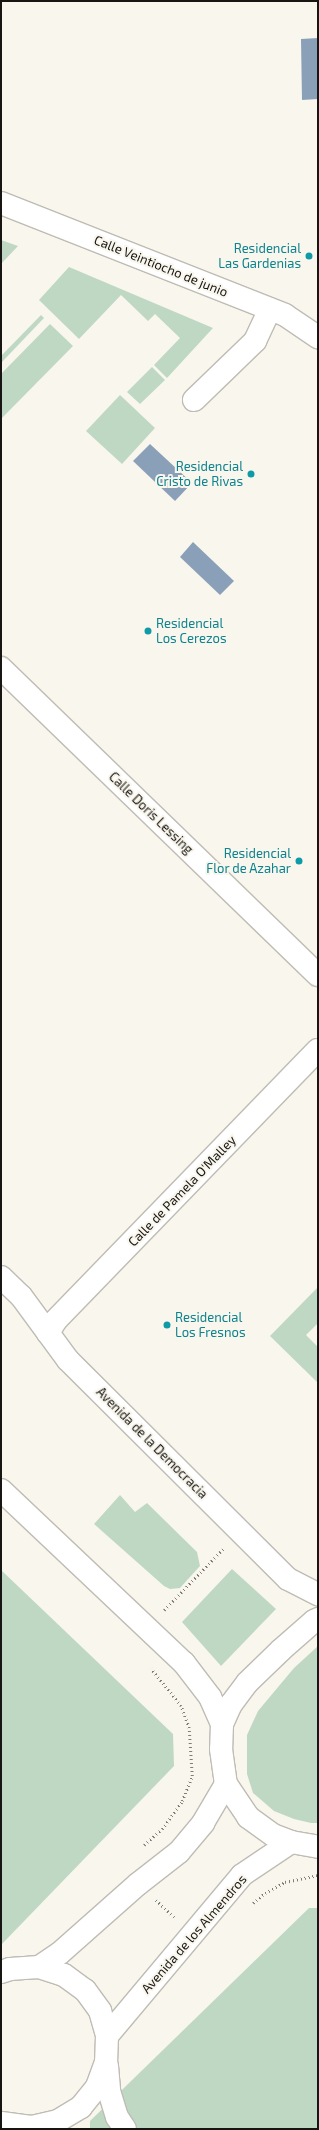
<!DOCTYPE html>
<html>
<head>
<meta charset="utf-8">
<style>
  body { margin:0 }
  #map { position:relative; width:319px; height:2130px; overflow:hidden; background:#f9f6ed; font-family:"Exo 2",sans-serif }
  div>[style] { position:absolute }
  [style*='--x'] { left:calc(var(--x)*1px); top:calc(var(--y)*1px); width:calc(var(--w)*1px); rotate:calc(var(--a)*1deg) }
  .green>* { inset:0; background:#bfd8c4 }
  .water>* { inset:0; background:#8aa0b9 }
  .path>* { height:2.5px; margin-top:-1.25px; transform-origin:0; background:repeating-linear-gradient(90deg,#7f7e78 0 1px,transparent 0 4px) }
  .roads { filter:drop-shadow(1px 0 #bfbcb4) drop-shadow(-1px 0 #bfbcb4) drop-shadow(0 1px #bfbcb4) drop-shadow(0 -1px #bfbcb4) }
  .minor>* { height:22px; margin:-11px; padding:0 11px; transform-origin:11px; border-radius:11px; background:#fff }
  .major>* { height:22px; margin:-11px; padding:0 11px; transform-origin:11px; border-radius:11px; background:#fff }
  .dots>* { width:11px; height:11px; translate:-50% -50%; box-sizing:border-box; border:2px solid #f9f6ed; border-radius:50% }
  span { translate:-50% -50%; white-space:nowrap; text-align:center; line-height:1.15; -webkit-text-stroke:4px #f9f6ed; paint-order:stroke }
  .culture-label { font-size:13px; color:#0d838f }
  .right { translate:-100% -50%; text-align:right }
  .left { translate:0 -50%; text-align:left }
  .street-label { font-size:13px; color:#171613 }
  .frame { position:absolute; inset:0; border:2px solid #171613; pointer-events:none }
</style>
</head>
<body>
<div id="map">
  <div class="green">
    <div style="clip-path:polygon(1px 240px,18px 246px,1px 264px)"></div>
    <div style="clip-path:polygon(69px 267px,213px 328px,167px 378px,154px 365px,180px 338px,155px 314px,148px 321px,121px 295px,79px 339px,39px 300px)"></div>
    <div style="clip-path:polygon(41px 315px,44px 318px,1px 363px,1px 356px)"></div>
    <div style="clip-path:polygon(50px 324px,73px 346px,1px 419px,1px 374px)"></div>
    <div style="clip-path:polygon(152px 367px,165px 380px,140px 404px,127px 392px)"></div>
    <div style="clip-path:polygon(120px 395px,155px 428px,122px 464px,86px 431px)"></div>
    <div style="clip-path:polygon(318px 1287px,318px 1323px,306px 1335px,318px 1347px,318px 1383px,270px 1336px)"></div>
    <div style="clip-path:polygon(120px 1495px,135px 1512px,147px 1503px,197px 1552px,200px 1566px,180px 1588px,170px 1589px,164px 1586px,94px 1524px)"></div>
    <div style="clip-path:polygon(232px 1569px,276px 1609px,221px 1666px,182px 1622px)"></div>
    <div style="clip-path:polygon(1px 1570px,173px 1734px,174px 1766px,1px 1945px)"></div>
    <div style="clip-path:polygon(318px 1646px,318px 1823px,311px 1823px,294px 1819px,274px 1811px,253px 1793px,247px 1774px,247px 1735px,258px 1711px,294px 1668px)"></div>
    <div style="clip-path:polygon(309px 1908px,318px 1908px,318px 2129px,90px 2129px,90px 2121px)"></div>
  </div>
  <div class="water">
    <div style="clip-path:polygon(318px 38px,318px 99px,302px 100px,301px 39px)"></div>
    <div style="clip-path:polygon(150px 444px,192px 483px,175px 501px,133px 461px)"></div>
    <div style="clip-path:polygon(193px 542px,234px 581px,220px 595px,180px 557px)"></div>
  </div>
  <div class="path">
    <div style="--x:164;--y:1610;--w:85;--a:-46"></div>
    <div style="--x:144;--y:1845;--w:24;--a:-42"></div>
    <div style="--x:162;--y:1829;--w:34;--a:-54"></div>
    <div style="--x:182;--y:1801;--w:27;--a:-68"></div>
    <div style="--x:192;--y:1776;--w:48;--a:-93.6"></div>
    <div style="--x:189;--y:1728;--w:23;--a:-110"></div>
    <div style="--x:181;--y:1706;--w:48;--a:-129"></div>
    <div style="--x:156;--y:1900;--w:25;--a:43"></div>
    <div style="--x:253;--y:1903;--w:16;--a:-40"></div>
    <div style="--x:265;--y:1893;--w:23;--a:-29"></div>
    <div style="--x:285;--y:1882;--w:34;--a:-12"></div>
  </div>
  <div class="roads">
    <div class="minor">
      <div style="--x:1;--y:203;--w:305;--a:21.5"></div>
      <div style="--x:285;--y:315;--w:40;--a:34"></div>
      <div style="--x:194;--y:400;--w:85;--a:-44"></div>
      <div style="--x:255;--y:341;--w:35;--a:-65"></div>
      <div style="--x:1;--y:668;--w:441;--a:44.1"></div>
      <div style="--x:1;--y:1277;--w:28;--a:44"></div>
      <div style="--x:21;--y:1296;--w:79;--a:53.7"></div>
      <div style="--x:68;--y:1360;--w:310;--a:44.9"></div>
      <div style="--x:288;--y:1579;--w:34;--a:27"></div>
      <div style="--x:48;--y:1333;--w:15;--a:-58"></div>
      <div style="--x:56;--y:1320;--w:376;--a:-45.9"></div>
      <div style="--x:1;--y:1490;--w:252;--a:43.4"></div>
      <div style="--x:184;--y:1663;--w:43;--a:52.6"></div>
      <div style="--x:210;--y:1697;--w:30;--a:66"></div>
      <div style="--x:318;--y:1619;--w:4;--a:153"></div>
      <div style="--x:314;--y:1621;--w:44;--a:138.7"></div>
      <div style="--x:281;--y:1650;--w:47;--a:135.9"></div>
      <div style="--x:247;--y:1683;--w:26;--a:127"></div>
      <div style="--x:231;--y:1704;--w:22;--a:114"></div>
      <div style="--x:222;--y:1724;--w:25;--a:92"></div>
      <div style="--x:221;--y:1749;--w:35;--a:82"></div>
      <div style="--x:226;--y:1784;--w:40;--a:56"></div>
      <div style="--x:248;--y:1817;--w:31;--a:36"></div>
      <div style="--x:273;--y:1835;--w:19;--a:21"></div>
      <div style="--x:291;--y:1842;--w:27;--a:10"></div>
      <div style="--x:39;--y:1967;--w:25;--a:-34"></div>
      <div style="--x:60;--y:1953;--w:104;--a:-41.5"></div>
      <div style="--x:138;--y:1884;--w:52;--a:-38"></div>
      <div style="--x:179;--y:1852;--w:38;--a:-50"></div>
      <div style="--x:203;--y:1823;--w:45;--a:-59.5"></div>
      <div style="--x:107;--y:2036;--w:210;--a:-50"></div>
      <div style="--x:242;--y:1875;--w:59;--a:-34"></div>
    </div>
    <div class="major">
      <div style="--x:1;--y:1972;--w:9;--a:-18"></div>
      <div style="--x:10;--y:1969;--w:29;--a:-4"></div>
      <div style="--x:39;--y:1967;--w:26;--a:18"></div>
      <div style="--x:64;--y:1975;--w:26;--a:36"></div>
      <div style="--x:85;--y:1990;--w:26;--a:54"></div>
      <div style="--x:100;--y:2011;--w:26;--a:74"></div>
      <div style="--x:107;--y:2036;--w:26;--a:92"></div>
      <div style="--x:106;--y:2062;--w:27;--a:110"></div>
      <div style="--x:97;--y:2087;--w:26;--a:129"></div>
      <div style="--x:81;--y:2107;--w:27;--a:149"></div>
      <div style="--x:58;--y:2121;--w:28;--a:167"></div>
      <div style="--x:31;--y:2127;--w:30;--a:-172"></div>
      <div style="--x:107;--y:2066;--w:25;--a:85"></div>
      <div style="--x:109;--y:2091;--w:27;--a:73"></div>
      <div style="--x:117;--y:2117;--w:14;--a:56"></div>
    </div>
  </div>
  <div class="dots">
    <div style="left:309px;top:256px;background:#0f9aa8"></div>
    <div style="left:251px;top:474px;background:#0f9aa8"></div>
    <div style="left:148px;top:631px;background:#0f9aa8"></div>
    <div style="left:299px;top:861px;background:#0f9aa8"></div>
    <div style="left:167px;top:1325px;background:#0f9aa8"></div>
  </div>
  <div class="culture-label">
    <span class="right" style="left:301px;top:256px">Residencial<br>Las Gardenias</span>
    <span class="right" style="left:243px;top:474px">Residencial<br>Cristo de Rivas</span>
    <span class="left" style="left:156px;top:631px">Residencial<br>Los Cerezos</span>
    <span class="right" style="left:291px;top:861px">Residencial<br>Flor de Azahar</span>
    <span class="left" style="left:175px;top:1325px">Residencial<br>Los Fresnos</span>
  </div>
  <div class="street-label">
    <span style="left:161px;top:266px;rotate:22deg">Calle Veintiocho de junio</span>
    <span style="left:151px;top:813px;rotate:44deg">Calle Doris Lessing</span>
    <span style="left:182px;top:1191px;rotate:-46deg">Calle de Pamela O'Malley</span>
    <span style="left:152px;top:1443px;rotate:45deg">Avenida de la Democracia</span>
    <span style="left:194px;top:1934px;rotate:-49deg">Avenida de los Almendros</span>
  </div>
  <div class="frame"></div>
</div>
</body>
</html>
